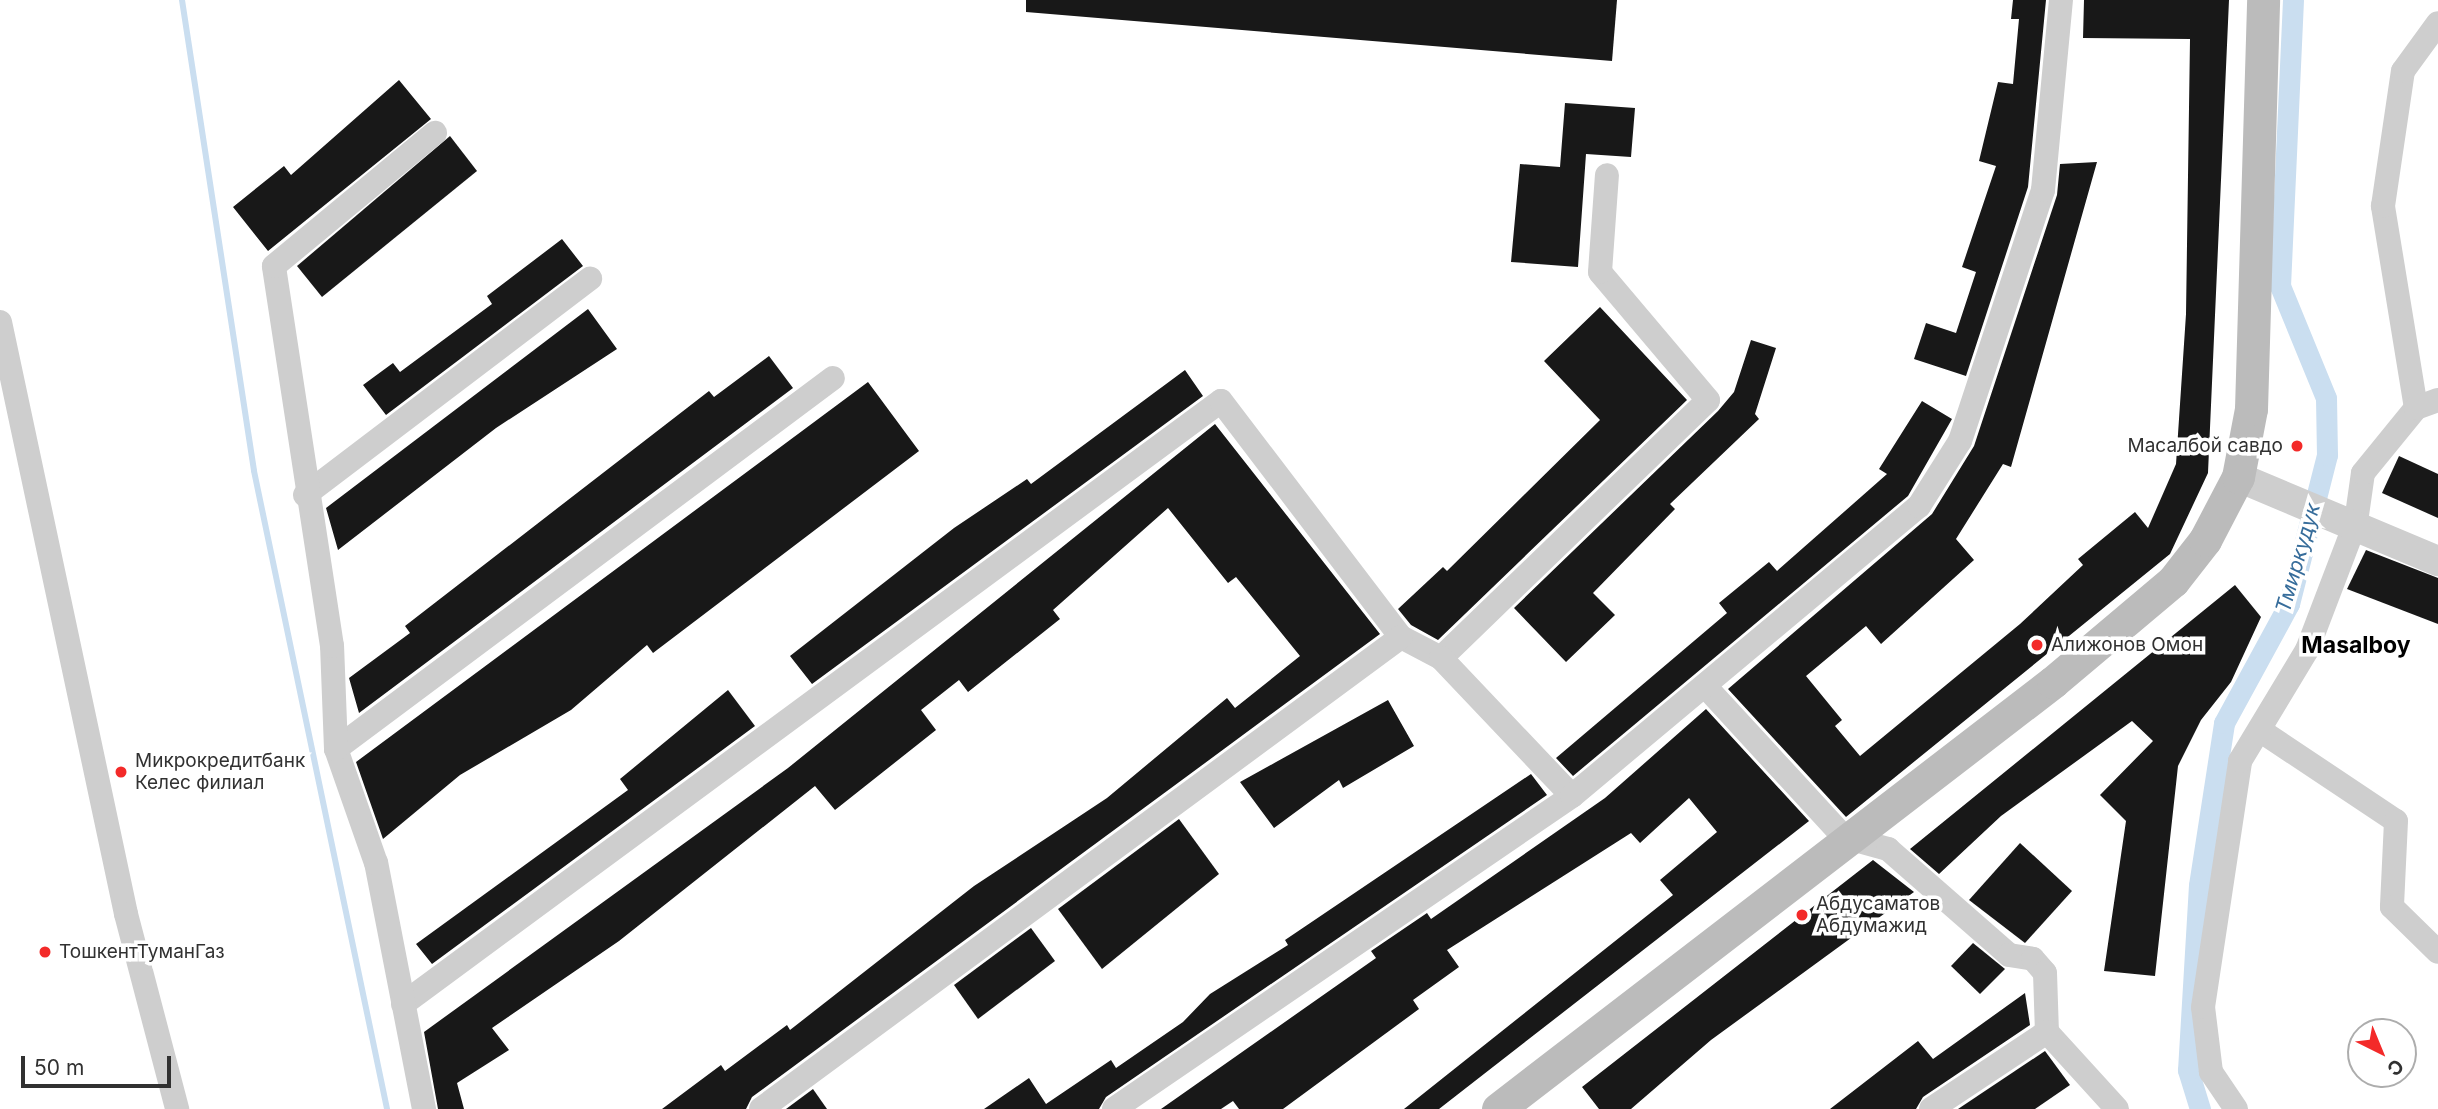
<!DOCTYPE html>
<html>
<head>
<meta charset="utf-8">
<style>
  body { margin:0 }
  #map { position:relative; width:2438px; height:1109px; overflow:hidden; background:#fff; font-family:Inter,sans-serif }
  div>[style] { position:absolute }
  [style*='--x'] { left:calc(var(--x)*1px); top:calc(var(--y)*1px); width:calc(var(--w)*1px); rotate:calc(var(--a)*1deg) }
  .stream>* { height:6px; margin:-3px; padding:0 3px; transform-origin:3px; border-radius:3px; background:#cadef0 }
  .canal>* { height:21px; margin:-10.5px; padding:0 10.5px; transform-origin:10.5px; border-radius:10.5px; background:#cadef0 }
  .building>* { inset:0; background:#181818 }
  .minor>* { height:24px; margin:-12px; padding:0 12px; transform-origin:12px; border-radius:12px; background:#cecece }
  .tertiary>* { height:30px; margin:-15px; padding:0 15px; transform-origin:15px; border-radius:15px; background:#cecece }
  .secondary>* { height:33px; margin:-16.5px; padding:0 16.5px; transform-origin:16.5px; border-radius:16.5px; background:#bbb }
  .dots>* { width:19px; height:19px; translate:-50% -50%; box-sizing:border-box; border:4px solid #fff; border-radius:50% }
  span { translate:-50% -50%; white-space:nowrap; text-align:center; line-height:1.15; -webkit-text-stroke:7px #fff; paint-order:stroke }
  .poi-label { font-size:19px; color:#313131 }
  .right { translate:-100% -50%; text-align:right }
  .left { translate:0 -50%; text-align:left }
  .water-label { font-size:21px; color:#376d9b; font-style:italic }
  .quarter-label { font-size:23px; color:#000; font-weight:700 }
  .north { position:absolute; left:2347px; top:1018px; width:70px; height:70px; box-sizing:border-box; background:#fff; border:2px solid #adadad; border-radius:50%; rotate:137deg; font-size:19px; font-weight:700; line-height:28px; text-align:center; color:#313131 }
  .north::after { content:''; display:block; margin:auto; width:24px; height:32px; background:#f32a29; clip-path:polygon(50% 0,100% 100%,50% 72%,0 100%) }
  .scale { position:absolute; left:21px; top:1056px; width:150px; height:32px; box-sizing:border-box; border:4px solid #313131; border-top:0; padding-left:9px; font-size:21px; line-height:24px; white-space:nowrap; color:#313131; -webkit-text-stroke:5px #fff; paint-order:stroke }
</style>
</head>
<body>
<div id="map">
  <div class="stream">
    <div style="--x:182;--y:0;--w:476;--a:81.3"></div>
    <div style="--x:254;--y:471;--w:652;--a:78.22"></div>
  </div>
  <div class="canal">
    <div style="--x:2200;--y:1109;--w:41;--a:-107.1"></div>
    <div style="--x:2188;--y:1070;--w:185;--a:-86.6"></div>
    <div style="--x:2199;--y:885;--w:164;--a:-81.2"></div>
    <div style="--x:2224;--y:723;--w:136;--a:-61.4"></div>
    <div style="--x:2289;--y:604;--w:154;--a:-75.7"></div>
    <div style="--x:2327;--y:455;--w:57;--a:-91"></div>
    <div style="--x:2326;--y:398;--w:121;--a:-112.3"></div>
    <div style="--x:2280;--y:286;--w:286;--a:-87.4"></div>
  </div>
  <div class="building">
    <div style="clip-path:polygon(1026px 0,1617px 0,1612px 61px,1026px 12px)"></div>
    <div style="clip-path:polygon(2013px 0,2046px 0,2028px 187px,1966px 376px,1914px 359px,1926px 323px,1956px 333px,1976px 272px,1962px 267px,1996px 166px,1979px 161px,1998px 82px,2013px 84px,2019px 19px,2011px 19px)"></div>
    <div style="clip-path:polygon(2084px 0,2229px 0,2208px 473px,2170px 554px,1846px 817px,1728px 689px,1932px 514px,1974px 446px,2057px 195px,2060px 164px,2097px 162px,2011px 467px,2003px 464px,1956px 539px,1974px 560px,1881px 644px,1866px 626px,1806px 676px,1842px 720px,1835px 726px,1860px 756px,2020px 624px,2083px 565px,2078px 559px,2135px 512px,2148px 528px,2176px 464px,2186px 314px,2190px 39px,2083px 38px)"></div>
    <div style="clip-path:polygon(399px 80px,431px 119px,268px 251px,233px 207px,284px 166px,291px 175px)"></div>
    <div style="clip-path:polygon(1565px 103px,1635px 108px,1631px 157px,1586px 154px,1578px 267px,1511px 262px,1520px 164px,1560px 167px)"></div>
    <div style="clip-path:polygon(450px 136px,477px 171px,322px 297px,297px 266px)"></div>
    <div style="clip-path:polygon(562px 239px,583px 266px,386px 415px,363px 385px,393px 363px,400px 372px,450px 335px,492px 304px,487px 296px)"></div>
    <div style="clip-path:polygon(1600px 307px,1687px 400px,1438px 640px,1411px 625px,1398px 609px,1443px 567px,1447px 571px,1600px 420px,1544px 361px)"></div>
    <div style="clip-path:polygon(588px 309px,617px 349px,496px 428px,338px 550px,326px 508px)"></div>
    <div style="clip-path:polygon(1751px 340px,1776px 348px,1755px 414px,1759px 419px,1670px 504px,1675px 509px,1593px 593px,1615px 615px,1566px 662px,1514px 608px,1718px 411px,1734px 392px)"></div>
    <div style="clip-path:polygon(769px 356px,793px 388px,359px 713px,349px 678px,410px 633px,405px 626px,709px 391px,714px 397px)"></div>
    <div style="clip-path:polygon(1185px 370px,1203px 396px,812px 684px,790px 656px,954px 528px,1027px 479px,1031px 484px)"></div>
    <div style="clip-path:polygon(868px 382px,919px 451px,653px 653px,647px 645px,571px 710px,460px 775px,383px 839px,356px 762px)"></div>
    <div style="clip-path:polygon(1922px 401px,1952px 419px,1908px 496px,1573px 776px,1556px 758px,1727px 613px,1719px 603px,1769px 562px,1777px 571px,1887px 474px,1879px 469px)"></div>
    <div style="clip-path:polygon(1215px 424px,1380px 634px,752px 1097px,746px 1109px,662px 1109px,721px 1065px,725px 1071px,787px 1025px,790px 1030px,974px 886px,1107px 798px,1227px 698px,1235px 708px,1300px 656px,1236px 577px,1228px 583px,1168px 508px,1053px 610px,1060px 619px,968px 692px,959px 680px,921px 710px,936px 730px,835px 810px,815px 786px,619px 941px,492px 1028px,509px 1050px,457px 1083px,464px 1109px,438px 1109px,424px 1032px,788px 768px)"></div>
    <div style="clip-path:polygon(2399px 456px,2438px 474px,2438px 518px,2382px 493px)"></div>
    <div style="clip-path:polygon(2366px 550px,2438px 578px,2438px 624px,2347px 589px)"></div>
    <div style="clip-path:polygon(2235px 585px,2261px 617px,2231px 682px,2201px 720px,2178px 766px,2155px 976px,2104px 971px,2126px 821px,2100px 795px,2153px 741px,2132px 721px,2001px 816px,1939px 874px,1910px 849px)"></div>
    <div style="clip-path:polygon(728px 690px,755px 726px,432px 964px,416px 944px,628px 790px,620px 779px)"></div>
    <div style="clip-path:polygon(1388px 700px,1414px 746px,1343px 788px,1339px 780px,1274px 828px,1240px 782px)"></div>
    <div style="clip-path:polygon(1706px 709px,1809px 821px,1439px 1109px,1404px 1109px,1673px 895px,1660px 880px,1717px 832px,1689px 798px,1640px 843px,1631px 833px,1447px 950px,1459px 967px,1413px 1000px,1419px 1009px,1283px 1109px,1239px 1109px,1233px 1101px,1221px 1109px,1161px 1109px,1376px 958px,1371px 951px,1427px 913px,1431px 919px,1605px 798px)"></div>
    <div style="clip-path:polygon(1531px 774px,1547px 795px,1106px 1097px,1099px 1109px,984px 1109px,1029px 1078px,1046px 1104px,1111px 1060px,1116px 1068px,1183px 1022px,1210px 994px,1288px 945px,1285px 940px)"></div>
    <div style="clip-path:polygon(1179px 819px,1219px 874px,1102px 969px,1058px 909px)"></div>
    <div style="clip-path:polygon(2020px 843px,2072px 891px,2025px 943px,1969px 900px)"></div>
    <div style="clip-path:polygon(1873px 860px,1914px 892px,1711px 1040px,1631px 1109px,1599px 1109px,1582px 1087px)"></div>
    <div style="clip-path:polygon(1031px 928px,1055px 961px,978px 1019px,954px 985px)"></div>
    <div style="clip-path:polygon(1973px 943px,2005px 969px,1980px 994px,1951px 966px)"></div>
    <div style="clip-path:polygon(2025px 993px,2030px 1025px,1923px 1097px,1916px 1109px,1830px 1109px,1918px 1041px,1933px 1059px)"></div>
    <div style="clip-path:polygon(2045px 1051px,2070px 1085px,2035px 1109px,1958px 1109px)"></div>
    <div style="clip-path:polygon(813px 1089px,827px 1109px,786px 1109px)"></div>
  </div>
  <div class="minor">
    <div style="--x:0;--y:322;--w:605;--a:77.98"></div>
    <div style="--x:126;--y:914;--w:202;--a:75.3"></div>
    <div style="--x:2416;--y:408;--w:205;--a:-99.3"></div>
    <div style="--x:2383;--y:206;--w:136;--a:-81.6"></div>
    <div style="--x:2403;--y:71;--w:59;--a:-53.9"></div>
    <div style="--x:305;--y:495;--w:358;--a:-37.2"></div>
    <div style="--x:1441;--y:658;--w:371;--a:-44"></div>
    <div style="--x:1708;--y:400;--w:167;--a:-130.2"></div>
    <div style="--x:1600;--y:272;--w:97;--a:-85.9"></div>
    <div style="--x:1705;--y:686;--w:205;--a:47.4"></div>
    <div style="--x:1844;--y:837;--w:46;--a:15.3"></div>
    <div style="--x:1888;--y:849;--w:161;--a:41.2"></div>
    <div style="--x:2009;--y:955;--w:24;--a:9"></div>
    <div style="--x:2033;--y:959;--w:18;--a:49"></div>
    <div style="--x:2045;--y:973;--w:59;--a:88.1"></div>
    <div style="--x:2047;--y:1032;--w:104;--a:47.7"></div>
    <div style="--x:2261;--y:731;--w:162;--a:33.7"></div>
    <div style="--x:2396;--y:821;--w:86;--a:92.7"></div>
    <div style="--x:2392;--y:907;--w:64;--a:44.4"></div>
    <div style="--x:336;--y:749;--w:620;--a:-36.74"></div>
    <div style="--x:403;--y:1004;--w:1016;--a:-36.4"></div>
    <div style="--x:1221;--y:401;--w:297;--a:52.7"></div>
    <div style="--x:1401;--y:637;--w:45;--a:27.7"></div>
    <div style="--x:1441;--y:658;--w:190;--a:46.5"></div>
    <div style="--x:424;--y:1109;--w:251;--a:-101"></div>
    <div style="--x:376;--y:863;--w:121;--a:-109.3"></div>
    <div style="--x:336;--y:749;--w:103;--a:-92.2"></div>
    <div style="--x:332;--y:646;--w:384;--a:-98.7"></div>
    <div style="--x:274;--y:266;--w:209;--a:-39.6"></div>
    <div style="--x:761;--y:1109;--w:795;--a:-36.41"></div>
    <div style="--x:1114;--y:1109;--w:555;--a:-34.35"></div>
    <div style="--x:1572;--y:796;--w:452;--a:-39.9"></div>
    <div style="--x:1919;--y:506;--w:77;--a:-57.8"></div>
    <div style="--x:1960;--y:441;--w:264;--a:-71.7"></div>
    <div style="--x:2043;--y:190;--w:191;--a:-84.6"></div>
    <div style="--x:1931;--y:1109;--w:139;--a:-33.6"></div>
    <div style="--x:2236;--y:1109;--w:45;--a:-124"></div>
    <div style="--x:2211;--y:1072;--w:65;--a:-97"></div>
    <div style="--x:2203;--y:1007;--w:249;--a:-81.4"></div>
    <div style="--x:2240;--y:761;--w:130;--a:-58.9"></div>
    <div style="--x:2307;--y:650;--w:137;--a:-69.1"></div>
    <div style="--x:2356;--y:522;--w:49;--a:-81.9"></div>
    <div style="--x:2363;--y:473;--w:84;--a:-50.8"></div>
    <div style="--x:2416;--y:408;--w:23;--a:-20"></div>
  </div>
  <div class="tertiary">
    <div style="--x:2238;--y:477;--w:217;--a:22.8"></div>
  </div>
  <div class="secondary">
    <div style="--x:1498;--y:1109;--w:700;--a:-37.57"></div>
    <div style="--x:2053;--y:682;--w:157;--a:-40.1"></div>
    <div style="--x:2173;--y:581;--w:52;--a:-52"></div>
    <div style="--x:2205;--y:540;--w:71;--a:-62.4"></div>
    <div style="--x:2238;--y:477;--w:69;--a:-79.2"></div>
    <div style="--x:2251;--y:409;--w:409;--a:-88.3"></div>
  </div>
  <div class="dots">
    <div style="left:2297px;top:446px;background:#f32a29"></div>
    <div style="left:2037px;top:645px;background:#f32a29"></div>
    <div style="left:121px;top:772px;background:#f32a29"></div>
    <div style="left:1802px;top:915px;background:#f32a29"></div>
    <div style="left:45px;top:952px;background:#f32a29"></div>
  </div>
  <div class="poi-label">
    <span class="right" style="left:2283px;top:446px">Масалбой савдо</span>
    <span class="left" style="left:2051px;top:645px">Алижонов Омон</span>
    <span class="left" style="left:135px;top:772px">Микрокредитбанк<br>Келес филиал</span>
    <span class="left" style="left:1816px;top:915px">Абдусаматов<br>Абдумажид</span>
    <span class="left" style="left:59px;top:952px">ТошкентТуманГаз</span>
  </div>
  <div class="water-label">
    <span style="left:2298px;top:558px;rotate:-74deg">Тмиркудук</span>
  </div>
  <div class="quarter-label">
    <span style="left:2356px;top:645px">Masalboy</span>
  </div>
  <div class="north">С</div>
  <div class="scale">50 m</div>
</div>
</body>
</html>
